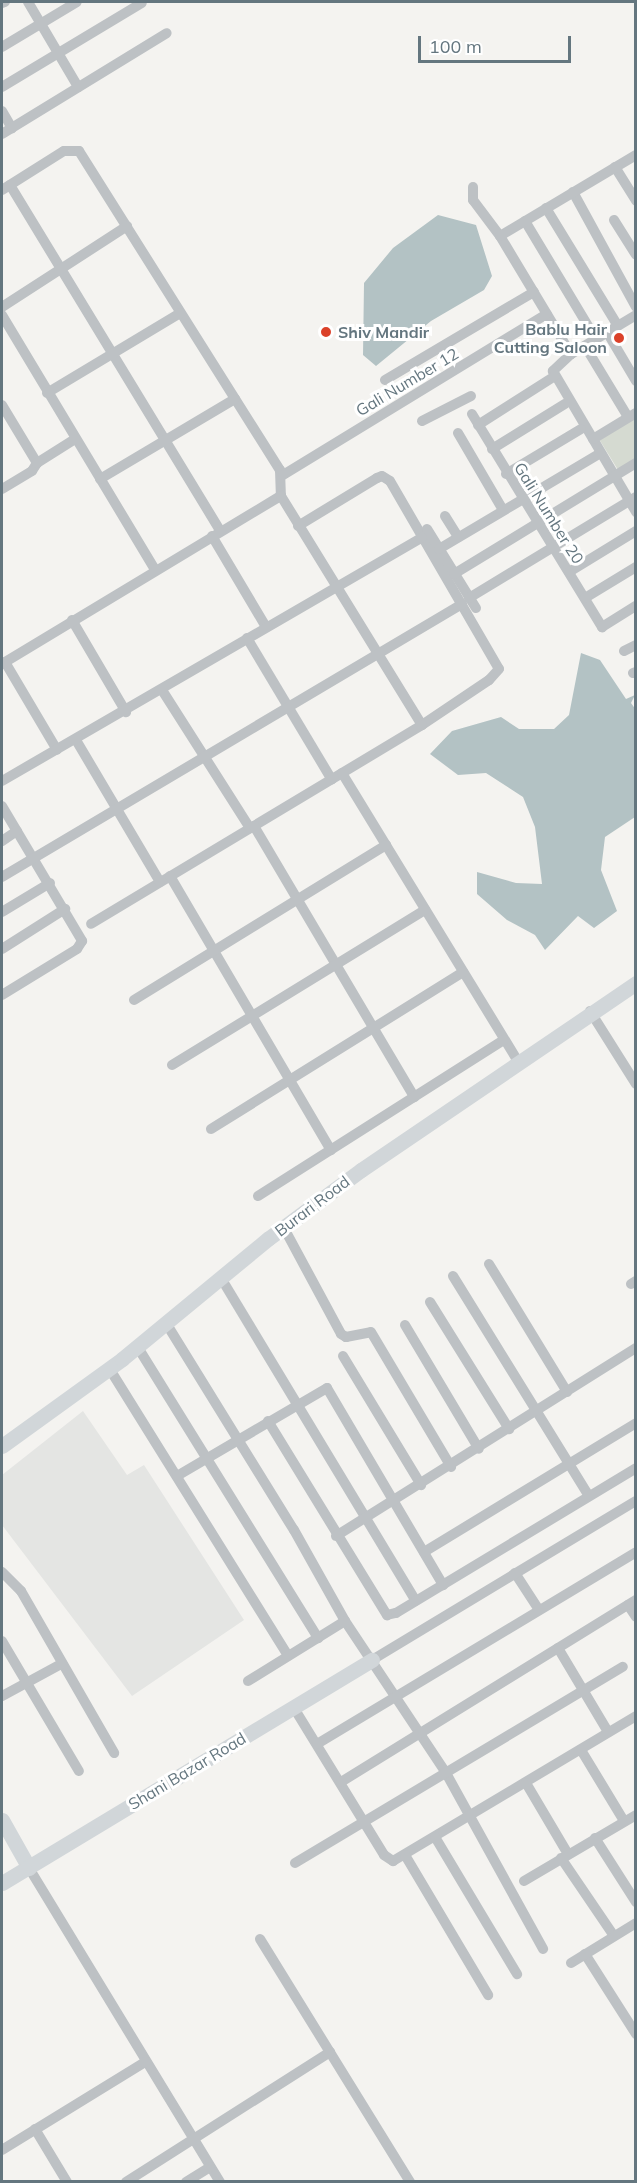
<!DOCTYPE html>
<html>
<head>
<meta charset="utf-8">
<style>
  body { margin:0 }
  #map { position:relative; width:637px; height:2183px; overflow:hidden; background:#f4f3f0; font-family:Mulish,sans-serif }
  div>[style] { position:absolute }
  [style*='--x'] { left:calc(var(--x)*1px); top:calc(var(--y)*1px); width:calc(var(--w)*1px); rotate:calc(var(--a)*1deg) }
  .built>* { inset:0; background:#e4e5e3 }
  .green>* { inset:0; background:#d5dad1 }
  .water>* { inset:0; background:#b3c2c4 }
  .street>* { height:10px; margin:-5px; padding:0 5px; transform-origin:5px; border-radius:5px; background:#bdc1c4 }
  .secondary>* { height:15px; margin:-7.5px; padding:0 7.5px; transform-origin:7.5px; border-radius:7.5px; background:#d1d6d9 }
  .dots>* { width:16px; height:16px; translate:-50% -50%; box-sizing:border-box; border:3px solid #fff; border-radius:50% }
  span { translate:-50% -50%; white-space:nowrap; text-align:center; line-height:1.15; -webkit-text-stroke:6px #fff; paint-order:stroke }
  .poi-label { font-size:16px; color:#64767f; font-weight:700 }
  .right { translate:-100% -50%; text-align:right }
  .left { translate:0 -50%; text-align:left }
  .street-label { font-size:16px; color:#64767f }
  .frame { position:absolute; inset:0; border:3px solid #64767f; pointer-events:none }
  .scale { position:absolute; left:418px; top:36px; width:153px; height:27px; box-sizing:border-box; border:3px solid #64767f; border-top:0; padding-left:8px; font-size:18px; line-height:21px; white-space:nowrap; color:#64767f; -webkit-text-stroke:4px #fff; paint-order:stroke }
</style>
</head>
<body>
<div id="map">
  <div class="built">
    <div style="clip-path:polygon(83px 1411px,127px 1475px,144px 1465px,244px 1620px,132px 1696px,2px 1525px,2px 1475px)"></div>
  </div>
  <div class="green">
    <div style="clip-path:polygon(635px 417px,635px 460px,618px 470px,599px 439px)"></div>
  </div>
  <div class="water">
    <div style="clip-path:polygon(438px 215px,476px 225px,492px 276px,484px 290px,431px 321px,376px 366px,363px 355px,364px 283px,393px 248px)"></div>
    <div style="clip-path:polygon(581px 653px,600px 660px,626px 699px,635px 695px,631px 703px,636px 710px,635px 817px,605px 837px,601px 870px,617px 911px,594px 928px,578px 916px,545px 950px,535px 935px,507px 920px,477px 894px,477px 872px,516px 883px,542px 884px,535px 827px,523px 797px,486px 773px,458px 775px,430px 754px,452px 731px,501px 717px,519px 729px,554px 729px,569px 715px)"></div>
  </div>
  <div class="street">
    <div style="--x:28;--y:2;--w:99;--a:59.5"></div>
    <div style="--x:2;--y:3;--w:3;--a:-18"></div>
    <div style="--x:2;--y:47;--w:87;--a:-31"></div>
    <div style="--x:2;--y:87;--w:163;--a:-31"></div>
    <div style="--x:2;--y:111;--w:20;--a:60"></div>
    <div style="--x:2;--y:134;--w:193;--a:-31.5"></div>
    <div style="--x:615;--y:167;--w:40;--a:58"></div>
    <div style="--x:10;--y:185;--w:405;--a:58.7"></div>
    <div style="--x:473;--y:187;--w:13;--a:90"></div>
    <div style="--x:473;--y:200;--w:45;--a:53.1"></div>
    <div style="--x:500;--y:236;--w:138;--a:59"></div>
    <div style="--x:2;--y:190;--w:73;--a:-32.2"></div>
    <div style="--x:64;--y:151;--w:15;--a:0"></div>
    <div style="--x:79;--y:151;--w:377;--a:57.8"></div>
    <div style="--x:280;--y:470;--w:26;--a:88"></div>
    <div style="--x:573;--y:192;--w:131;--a:61.3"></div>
    <div style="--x:546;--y:208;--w:138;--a:58.6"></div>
    <div style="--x:614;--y:220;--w:41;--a:57.8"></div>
    <div style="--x:525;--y:221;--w:138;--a:59"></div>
    <div style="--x:500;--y:236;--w:158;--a:-30.8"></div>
    <div style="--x:2;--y:307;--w:149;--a:-32.9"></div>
    <div style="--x:2;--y:315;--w:297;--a:59"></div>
    <div style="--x:636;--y:315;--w:76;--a:149"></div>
    <div style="--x:571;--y:354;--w:25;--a:137"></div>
    <div style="--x:553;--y:371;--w:164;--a:59.5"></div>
    <div style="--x:607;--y:332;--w:57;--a:59.4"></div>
    <div style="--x:585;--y:346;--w:83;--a:58.8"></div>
    <div style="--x:385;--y:380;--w:173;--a:-30.6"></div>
    <div style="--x:47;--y:393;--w:155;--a:-31"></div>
    <div style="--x:2;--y:405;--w:68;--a:58.9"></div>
    <div style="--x:37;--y:463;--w:9;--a:122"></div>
    <div style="--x:32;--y:471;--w:35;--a:149"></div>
    <div style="--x:472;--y:414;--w:250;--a:58.6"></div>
    <div style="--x:602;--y:627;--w:40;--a:-32"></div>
    <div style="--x:422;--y:421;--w:55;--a:-27"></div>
    <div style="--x:478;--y:425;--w:91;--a:-32.5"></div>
    <div style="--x:458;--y:433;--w:89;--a:59.7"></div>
    <div style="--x:593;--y:439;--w:50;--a:-31.2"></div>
    <div style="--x:492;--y:449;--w:86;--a:-31.7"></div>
    <div style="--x:37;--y:463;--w:45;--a:-32.3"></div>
    <div style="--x:506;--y:474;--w:87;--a:-31"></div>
    <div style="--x:283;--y:475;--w:309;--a:-31.4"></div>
    <div style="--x:100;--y:479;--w:157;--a:-30.7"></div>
    <div style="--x:445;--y:516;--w:25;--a:58"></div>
    <div style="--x:298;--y:526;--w:92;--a:-31.3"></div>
    <div style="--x:377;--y:478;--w:5;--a:-22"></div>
    <div style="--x:382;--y:476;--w:9;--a:32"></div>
    <div style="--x:390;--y:481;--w:217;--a:59.9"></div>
    <div style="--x:499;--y:669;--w:15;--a:132"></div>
    <div style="--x:489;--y:680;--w:81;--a:146.1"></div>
    <div style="--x:427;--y:529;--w:93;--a:58.2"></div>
    <div style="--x:212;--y:536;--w:106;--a:59.3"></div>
    <div style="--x:439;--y:549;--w:188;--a:-30.7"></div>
    <div style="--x:569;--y:572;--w:79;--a:-31.5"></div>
    <div style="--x:454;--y:574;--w:213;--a:-31.4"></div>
    <div style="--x:469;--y:598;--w:195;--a:-31.2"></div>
    <div style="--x:585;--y:598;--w:60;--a:-31.3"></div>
    <div style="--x:72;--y:620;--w:107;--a:59.6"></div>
    <div style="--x:247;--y:638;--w:165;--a:59.1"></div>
    <div style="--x:624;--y:651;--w:13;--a:-27"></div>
    <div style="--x:5;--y:662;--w:102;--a:59.4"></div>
    <div style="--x:2;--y:664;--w:326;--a:-31.1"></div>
    <div style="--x:281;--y:496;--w:269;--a:58.4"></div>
    <div style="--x:422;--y:725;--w:386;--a:149"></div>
    <div style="--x:633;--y:673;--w:3;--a:-18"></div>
    <div style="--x:162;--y:690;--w:164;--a:57.5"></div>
    <div style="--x:76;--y:740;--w:165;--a:59.4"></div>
    <div style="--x:342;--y:773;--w:336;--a:58.6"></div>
    <div style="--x:2;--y:781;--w:485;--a:-30.1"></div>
    <div style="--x:2;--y:806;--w:157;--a:59.3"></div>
    <div style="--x:82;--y:941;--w:9;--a:122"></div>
    <div style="--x:77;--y:949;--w:88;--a:148.5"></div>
    <div style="--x:254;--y:826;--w:315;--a:59.4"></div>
    <div style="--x:2;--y:841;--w:18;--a:-34"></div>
    <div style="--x:170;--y:876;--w:318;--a:59.6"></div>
    <div style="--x:2;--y:877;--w:535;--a:-30.69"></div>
    <div style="--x:2;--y:912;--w:56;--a:-31.1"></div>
    <div style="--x:2;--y:949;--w:75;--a:-32.4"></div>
    <div style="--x:134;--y:1000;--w:296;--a:-31.6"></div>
    <div style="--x:590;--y:1011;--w:86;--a:57.8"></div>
    <div style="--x:172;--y:1065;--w:297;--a:-31.5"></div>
    <div style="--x:211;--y:1129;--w:297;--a:-31.9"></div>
    <div style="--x:258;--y:1196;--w:291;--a:-32.4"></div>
    <div style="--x:284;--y:1228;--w:120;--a:61.7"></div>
    <div style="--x:341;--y:1334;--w:6;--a:31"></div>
    <div style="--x:346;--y:1337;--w:25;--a:-11"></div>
    <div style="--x:371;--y:1332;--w:157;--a:59.3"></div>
    <div style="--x:489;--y:1264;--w:150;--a:58.6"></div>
    <div style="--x:453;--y:1276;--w:257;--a:58.3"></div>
    <div style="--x:221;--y:1278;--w:377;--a:58.9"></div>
    <div style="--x:631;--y:1284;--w:6;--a:-31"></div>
    <div style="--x:430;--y:1302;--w:150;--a:58.1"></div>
    <div style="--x:166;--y:1323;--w:243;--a:58.3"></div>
    <div style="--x:294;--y:1530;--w:104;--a:60.7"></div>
    <div style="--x:345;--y:1621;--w:182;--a:56.4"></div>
    <div style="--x:446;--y:1773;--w:201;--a:61.1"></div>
    <div style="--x:405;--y:1325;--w:144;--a:59.2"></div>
    <div style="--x:137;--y:1346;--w:344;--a:58.2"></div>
    <div style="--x:343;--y:1356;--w:151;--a:58.8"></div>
    <div style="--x:109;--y:1368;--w:339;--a:58.1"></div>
    <div style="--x:268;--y:1421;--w:228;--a:58.5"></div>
    <div style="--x:387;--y:1615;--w:9;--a:-13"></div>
    <div style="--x:396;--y:1613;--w:280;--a:-31.1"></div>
    <div style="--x:177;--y:1476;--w:174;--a:-30.4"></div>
    <div style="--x:327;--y:1388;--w:229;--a:59.5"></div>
    <div style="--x:336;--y:1536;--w:354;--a:-32.1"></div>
    <div style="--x:424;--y:1552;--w:248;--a:-31.3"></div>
    <div style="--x:2;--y:1572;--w:27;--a:45"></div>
    <div style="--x:21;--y:1591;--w:187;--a:60.1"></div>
    <div style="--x:515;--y:1573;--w:44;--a:57"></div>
    <div style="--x:628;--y:1605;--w:14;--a:56"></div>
    <div style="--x:2;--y:1641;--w:151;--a:59.4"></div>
    <div style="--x:558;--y:1648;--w:98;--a:59.2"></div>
    <div style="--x:372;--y:1660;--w:308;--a:-31.1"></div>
    <div style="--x:248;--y:1681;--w:114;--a:-31.7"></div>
    <div style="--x:2;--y:1696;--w:67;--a:-28.5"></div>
    <div style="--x:294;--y:1708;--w:172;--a:58.5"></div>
    <div style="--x:384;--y:1855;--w:11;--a:34"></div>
    <div style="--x:393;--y:1861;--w:283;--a:-30.8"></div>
    <div style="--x:317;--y:1744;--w:372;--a:-31"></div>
    <div style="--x:581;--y:1750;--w:83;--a:58.8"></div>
    <div style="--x:341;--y:1782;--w:347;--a:-31.7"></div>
    <div style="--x:526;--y:1783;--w:82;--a:59.4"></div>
    <div style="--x:435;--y:1837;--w:160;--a:59.1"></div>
    <div style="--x:595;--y:1838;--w:76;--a:57.4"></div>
    <div style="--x:405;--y:1855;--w:163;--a:59.3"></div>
    <div style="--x:561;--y:1858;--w:94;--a:55.8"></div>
    <div style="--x:295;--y:1863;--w:382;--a:-30.9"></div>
    <div style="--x:29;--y:1868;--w:368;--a:58.7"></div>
    <div style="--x:524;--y:1881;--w:130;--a:-30.5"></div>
    <div style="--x:260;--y:1939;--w:286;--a:58.3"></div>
    <div style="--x:585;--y:1954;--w:95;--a:57.5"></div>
    <div style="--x:571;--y:1963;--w:76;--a:-31.6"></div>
    <div style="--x:35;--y:2129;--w:62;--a:58.9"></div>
    <div style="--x:2;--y:2150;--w:168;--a:-31.6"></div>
    <div style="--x:126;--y:2182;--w:242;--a:-32.5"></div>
    <div style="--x:186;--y:2182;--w:28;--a:-32"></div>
  </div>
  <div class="secondary">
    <div style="--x:2;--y:1446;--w:148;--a:-35.9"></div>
    <div style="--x:122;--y:1359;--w:190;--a:-39.5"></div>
    <div style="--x:269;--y:1238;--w:114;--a:-36.5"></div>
    <div style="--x:361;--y:1170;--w:333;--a:-34.2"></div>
    <div style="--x:2;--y:1820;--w:55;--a:60.6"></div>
    <div style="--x:2;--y:1883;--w:432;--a:-31.1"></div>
  </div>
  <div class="dots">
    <div style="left:326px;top:332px;background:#db4129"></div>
    <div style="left:619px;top:338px;background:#db4129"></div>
  </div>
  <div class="poi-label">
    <span class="right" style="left:607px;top:338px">Bablu Hair<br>Cutting Saloon</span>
    <span class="left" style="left:338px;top:332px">Shiv Mandir</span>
  </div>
  <div class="street-label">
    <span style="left:407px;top:382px;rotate:-31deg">Gali Number 12</span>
    <span style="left:549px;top:513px;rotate:58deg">Gali Number 20</span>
    <span style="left:312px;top:1206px;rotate:-37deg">Burari Road</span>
    <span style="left:187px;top:1771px;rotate:-31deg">Shani Bazar Road</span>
  </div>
  <div class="frame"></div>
  <div class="scale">100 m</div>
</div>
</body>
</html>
